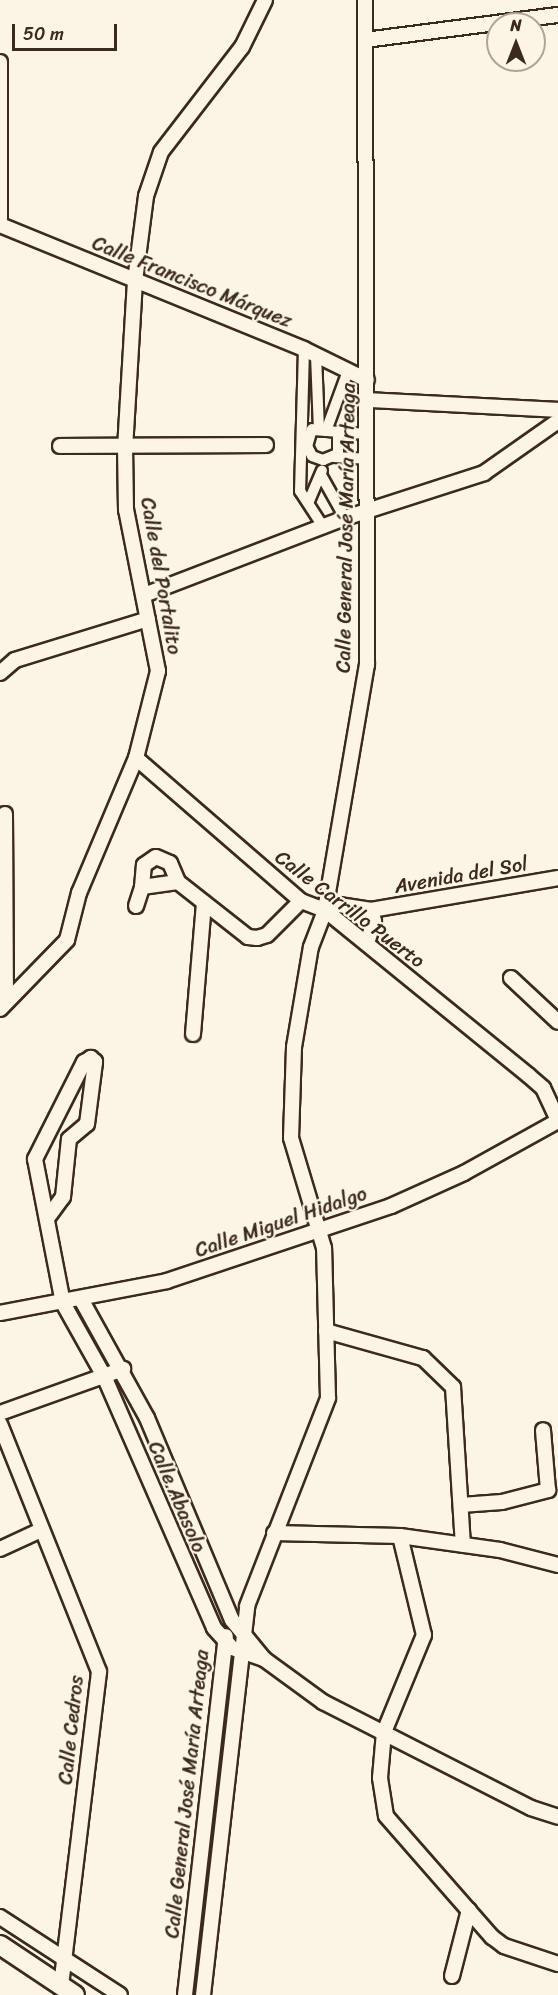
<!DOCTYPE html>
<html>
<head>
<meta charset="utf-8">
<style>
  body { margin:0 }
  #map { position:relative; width:558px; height:1995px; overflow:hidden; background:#fcf5e5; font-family:Sriracha,sans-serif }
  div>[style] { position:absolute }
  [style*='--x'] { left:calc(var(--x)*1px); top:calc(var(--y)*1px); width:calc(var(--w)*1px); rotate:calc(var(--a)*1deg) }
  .roads { filter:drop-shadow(2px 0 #3b2a1e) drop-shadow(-2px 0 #3b2a1e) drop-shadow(0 2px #3b2a1e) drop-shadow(0 -2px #3b2a1e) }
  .pedestrian>* { height:10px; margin:-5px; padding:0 5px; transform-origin:5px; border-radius:5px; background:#fcf5e5 }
  .minor>* { height:14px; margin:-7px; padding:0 7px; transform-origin:7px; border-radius:7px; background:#fcf5e5 }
  .tertiary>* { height:18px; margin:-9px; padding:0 9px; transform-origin:9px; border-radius:9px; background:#fcf5e5 }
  span { translate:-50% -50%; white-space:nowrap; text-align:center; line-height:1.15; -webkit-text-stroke:4.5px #fcf5e5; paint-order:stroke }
  .street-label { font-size:20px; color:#3b2a1e }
  .north { position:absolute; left:486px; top:12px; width:60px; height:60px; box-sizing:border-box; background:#fcf5e5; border:2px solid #afa495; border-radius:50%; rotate:0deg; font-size:16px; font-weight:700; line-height:24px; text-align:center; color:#3b2a1e }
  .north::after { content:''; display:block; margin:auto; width:21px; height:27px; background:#3b2a1e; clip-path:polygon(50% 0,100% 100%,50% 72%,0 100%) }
  .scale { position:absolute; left:12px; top:24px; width:105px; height:27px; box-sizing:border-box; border:3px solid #3b2a1e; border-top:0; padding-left:8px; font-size:18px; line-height:21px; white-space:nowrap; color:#3b2a1e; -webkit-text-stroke:4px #fcf5e5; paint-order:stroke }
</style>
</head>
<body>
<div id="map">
  <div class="roads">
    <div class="pedestrian">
      <div style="--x:304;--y:349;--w:142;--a:91.6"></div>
      <div style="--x:300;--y:491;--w:44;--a:57"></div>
      <div style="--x:316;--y:355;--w:75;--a:87.7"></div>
      <div style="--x:312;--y:429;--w:18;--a:106"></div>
      <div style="--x:307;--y:446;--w:11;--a:63"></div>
      <div style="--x:312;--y:456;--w:12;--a:20"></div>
      <div style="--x:323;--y:460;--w:16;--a:-22"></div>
      <div style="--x:338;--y:454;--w:22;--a:-90"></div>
      <div style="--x:313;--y:430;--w:54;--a:4.2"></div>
      <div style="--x:326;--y:431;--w:64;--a:-69.9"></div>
      <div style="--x:334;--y:457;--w:33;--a:3"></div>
      <div style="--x:321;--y:475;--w:49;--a:60.8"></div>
      <div style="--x:309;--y:501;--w:33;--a:-67"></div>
    </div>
    <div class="minor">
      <div style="--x:365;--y:40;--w:195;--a:-7.4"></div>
      <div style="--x:0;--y:62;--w:157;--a:90"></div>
      <div style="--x:0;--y:225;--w:328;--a:22.2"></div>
      <div style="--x:304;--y:349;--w:70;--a:26.2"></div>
      <div style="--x:368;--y:400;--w:190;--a:3"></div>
      <div style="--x:60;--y:446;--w:206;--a:-0.3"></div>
      <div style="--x:144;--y:595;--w:215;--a:-21"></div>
      <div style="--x:345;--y:518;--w:146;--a:-17.9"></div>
      <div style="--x:484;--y:473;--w:90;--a:-35.1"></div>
      <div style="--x:0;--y:673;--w:20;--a:-41"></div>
      <div style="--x:15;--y:660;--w:139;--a:-17.1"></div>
      <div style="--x:136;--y:758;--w:218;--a:40.9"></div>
      <div style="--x:301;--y:901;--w:26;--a:21"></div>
      <div style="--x:325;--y:910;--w:262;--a:39.1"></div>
      <div style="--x:528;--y:1075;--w:20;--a:41"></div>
      <div style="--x:543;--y:1088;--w:35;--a:65"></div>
      <div style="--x:5;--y:814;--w:187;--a:89.7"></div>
      <div style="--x:142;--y:887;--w:22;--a:-85"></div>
      <div style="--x:144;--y:865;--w:14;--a:-34"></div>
      <div style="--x:156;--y:857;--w:15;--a:23"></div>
      <div style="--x:170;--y:863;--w:21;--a:67"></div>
      <div style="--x:326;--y:903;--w:46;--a:8.8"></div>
      <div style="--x:371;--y:910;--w:190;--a:-9.7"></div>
      <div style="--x:136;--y:906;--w:20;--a:-72"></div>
      <div style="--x:142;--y:887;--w:36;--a:-8"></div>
      <div style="--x:178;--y:882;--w:89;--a:38.2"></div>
      <div style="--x:248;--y:937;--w:9;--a:6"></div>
      <div style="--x:257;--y:938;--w:10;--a:-17"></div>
      <div style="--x:267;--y:935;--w:48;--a:-45"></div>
      <div style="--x:367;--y:943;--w:23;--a:-72"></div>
      <div style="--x:374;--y:921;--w:11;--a:-105"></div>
      <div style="--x:511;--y:978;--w:64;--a:43.1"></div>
      <div style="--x:0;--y:1009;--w:96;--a:-45.8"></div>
      <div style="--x:67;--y:940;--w:49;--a:-75.7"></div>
      <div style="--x:79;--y:893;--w:147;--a:-67.1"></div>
      <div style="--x:136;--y:758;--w:90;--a:-75.8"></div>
      <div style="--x:158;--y:671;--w:164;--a:-101.2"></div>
      <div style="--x:126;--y:510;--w:61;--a:-90.9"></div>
      <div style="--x:125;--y:449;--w:168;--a:-86.6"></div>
      <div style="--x:135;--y:281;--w:86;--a:-82.6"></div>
      <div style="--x:146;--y:196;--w:46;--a:-71.2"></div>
      <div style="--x:161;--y:152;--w:133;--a:-52.4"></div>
      <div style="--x:242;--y:47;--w:52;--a:-63.9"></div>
      <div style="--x:193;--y:1034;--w:131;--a:-85.2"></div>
      <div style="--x:49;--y:1216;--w:24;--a:-54"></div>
      <div style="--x:63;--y:1197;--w:58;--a:-84.1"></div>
      <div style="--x:69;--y:1139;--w:23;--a:-40"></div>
      <div style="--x:87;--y:1124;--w:63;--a:-82.6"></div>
      <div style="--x:95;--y:1062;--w:6;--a:-135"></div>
      <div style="--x:91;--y:1058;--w:8;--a:150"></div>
      <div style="--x:84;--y:1062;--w:109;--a:116.8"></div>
      <div style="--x:35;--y:1159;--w:147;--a:79"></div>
      <div style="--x:63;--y:1303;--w:84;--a:60.7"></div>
      <div style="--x:104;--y:1376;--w:275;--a:66.4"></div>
      <div style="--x:214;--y:1628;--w:27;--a:48"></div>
      <div style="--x:232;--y:1648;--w:34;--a:19"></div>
      <div style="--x:81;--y:1299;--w:136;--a:61"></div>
      <div style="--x:147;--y:1418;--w:219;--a:67.2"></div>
      <div style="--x:232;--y:1620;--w:50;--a:50.6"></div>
      <div style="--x:264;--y:1659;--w:73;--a:36.1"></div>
      <div style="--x:323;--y:1702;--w:233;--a:27"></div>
      <div style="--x:531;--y:1808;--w:28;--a:18"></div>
      <div style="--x:0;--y:1313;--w:170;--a:-10.8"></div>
      <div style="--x:167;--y:1281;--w:236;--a:-18.5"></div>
      <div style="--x:391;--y:1206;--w:80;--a:-24.3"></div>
      <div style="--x:464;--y:1173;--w:107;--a:-29"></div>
      <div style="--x:326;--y:1331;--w:101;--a:15.6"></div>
      <div style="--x:423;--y:1358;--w:42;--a:44"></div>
      <div style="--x:453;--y:1387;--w:158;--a:86.4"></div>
      <div style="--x:0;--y:1413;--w:131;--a:-19.7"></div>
      <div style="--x:0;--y:1424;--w:267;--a:68.2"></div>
      <div style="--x:99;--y:1672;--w:316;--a:96.9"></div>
      <div style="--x:461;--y:1505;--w:41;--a:-4.2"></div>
      <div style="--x:502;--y:1502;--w:48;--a:-14.6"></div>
      <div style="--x:548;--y:1490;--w:60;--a:-94.8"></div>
      <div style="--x:274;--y:1533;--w:126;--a:1.4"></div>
      <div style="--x:400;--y:1536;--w:101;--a:8"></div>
      <div style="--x:500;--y:1550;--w:60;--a:14.5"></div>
      <div style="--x:400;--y:1536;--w:102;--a:76.4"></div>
      <div style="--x:424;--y:1635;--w:105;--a:112.4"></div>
      <div style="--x:384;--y:1732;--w:46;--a:95"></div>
      <div style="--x:380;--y:1778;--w:38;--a:81"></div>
      <div style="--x:386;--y:1816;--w:161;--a:48.8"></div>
      <div style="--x:492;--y:1937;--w:15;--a:37"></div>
      <div style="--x:504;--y:1946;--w:57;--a:18.4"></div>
      <div style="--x:0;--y:1549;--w:45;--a:-24.9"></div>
      <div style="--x:0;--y:1917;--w:143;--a:33"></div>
      <div style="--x:452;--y:1976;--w:68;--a:-75.6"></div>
      <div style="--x:185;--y:1995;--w:361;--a:-83.5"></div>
      <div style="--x:203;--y:1995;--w:391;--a:-83.5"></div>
      <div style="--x:247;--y:1606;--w:223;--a:-68.7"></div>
      <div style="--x:328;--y:1398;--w:150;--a:-91.5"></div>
      <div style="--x:324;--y:1248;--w:115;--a:-106.7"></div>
      <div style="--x:291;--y:1138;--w:91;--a:-88.1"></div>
      <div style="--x:294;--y:1047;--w:101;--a:-80.4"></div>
      <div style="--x:311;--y:947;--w:40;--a:-69"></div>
      <div style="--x:325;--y:910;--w:249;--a:-80.3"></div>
      <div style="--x:367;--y:665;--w:665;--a:-90.17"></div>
    </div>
    <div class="tertiary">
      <div style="--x:0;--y:1945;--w:90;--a:33.7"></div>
    </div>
  </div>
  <div class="street-label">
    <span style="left:192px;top:282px;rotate:22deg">Calle Francisco Márquez</span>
    <span style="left:346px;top:528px;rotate:-89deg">Calle General José María Arteaga</span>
    <span style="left:161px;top:576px;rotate:80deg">Calle del Portalito</span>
    <span style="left:461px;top:875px;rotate:-10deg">Avenida del Sol</span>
    <span style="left:350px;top:909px;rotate:37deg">Calle Carrillo Puerto</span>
    <span style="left:281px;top:1222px;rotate:-19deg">Calle Miguel Hidalgo</span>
    <span style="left:177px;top:1497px;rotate:67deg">Calle Abasolo</span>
    <span style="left:71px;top:1730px;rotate:-84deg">Calle Cedros</span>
    <span style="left:187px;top:1794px;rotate:-84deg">Calle General José María Arteaga</span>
  </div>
  <div class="north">N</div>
  <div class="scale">50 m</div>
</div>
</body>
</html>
